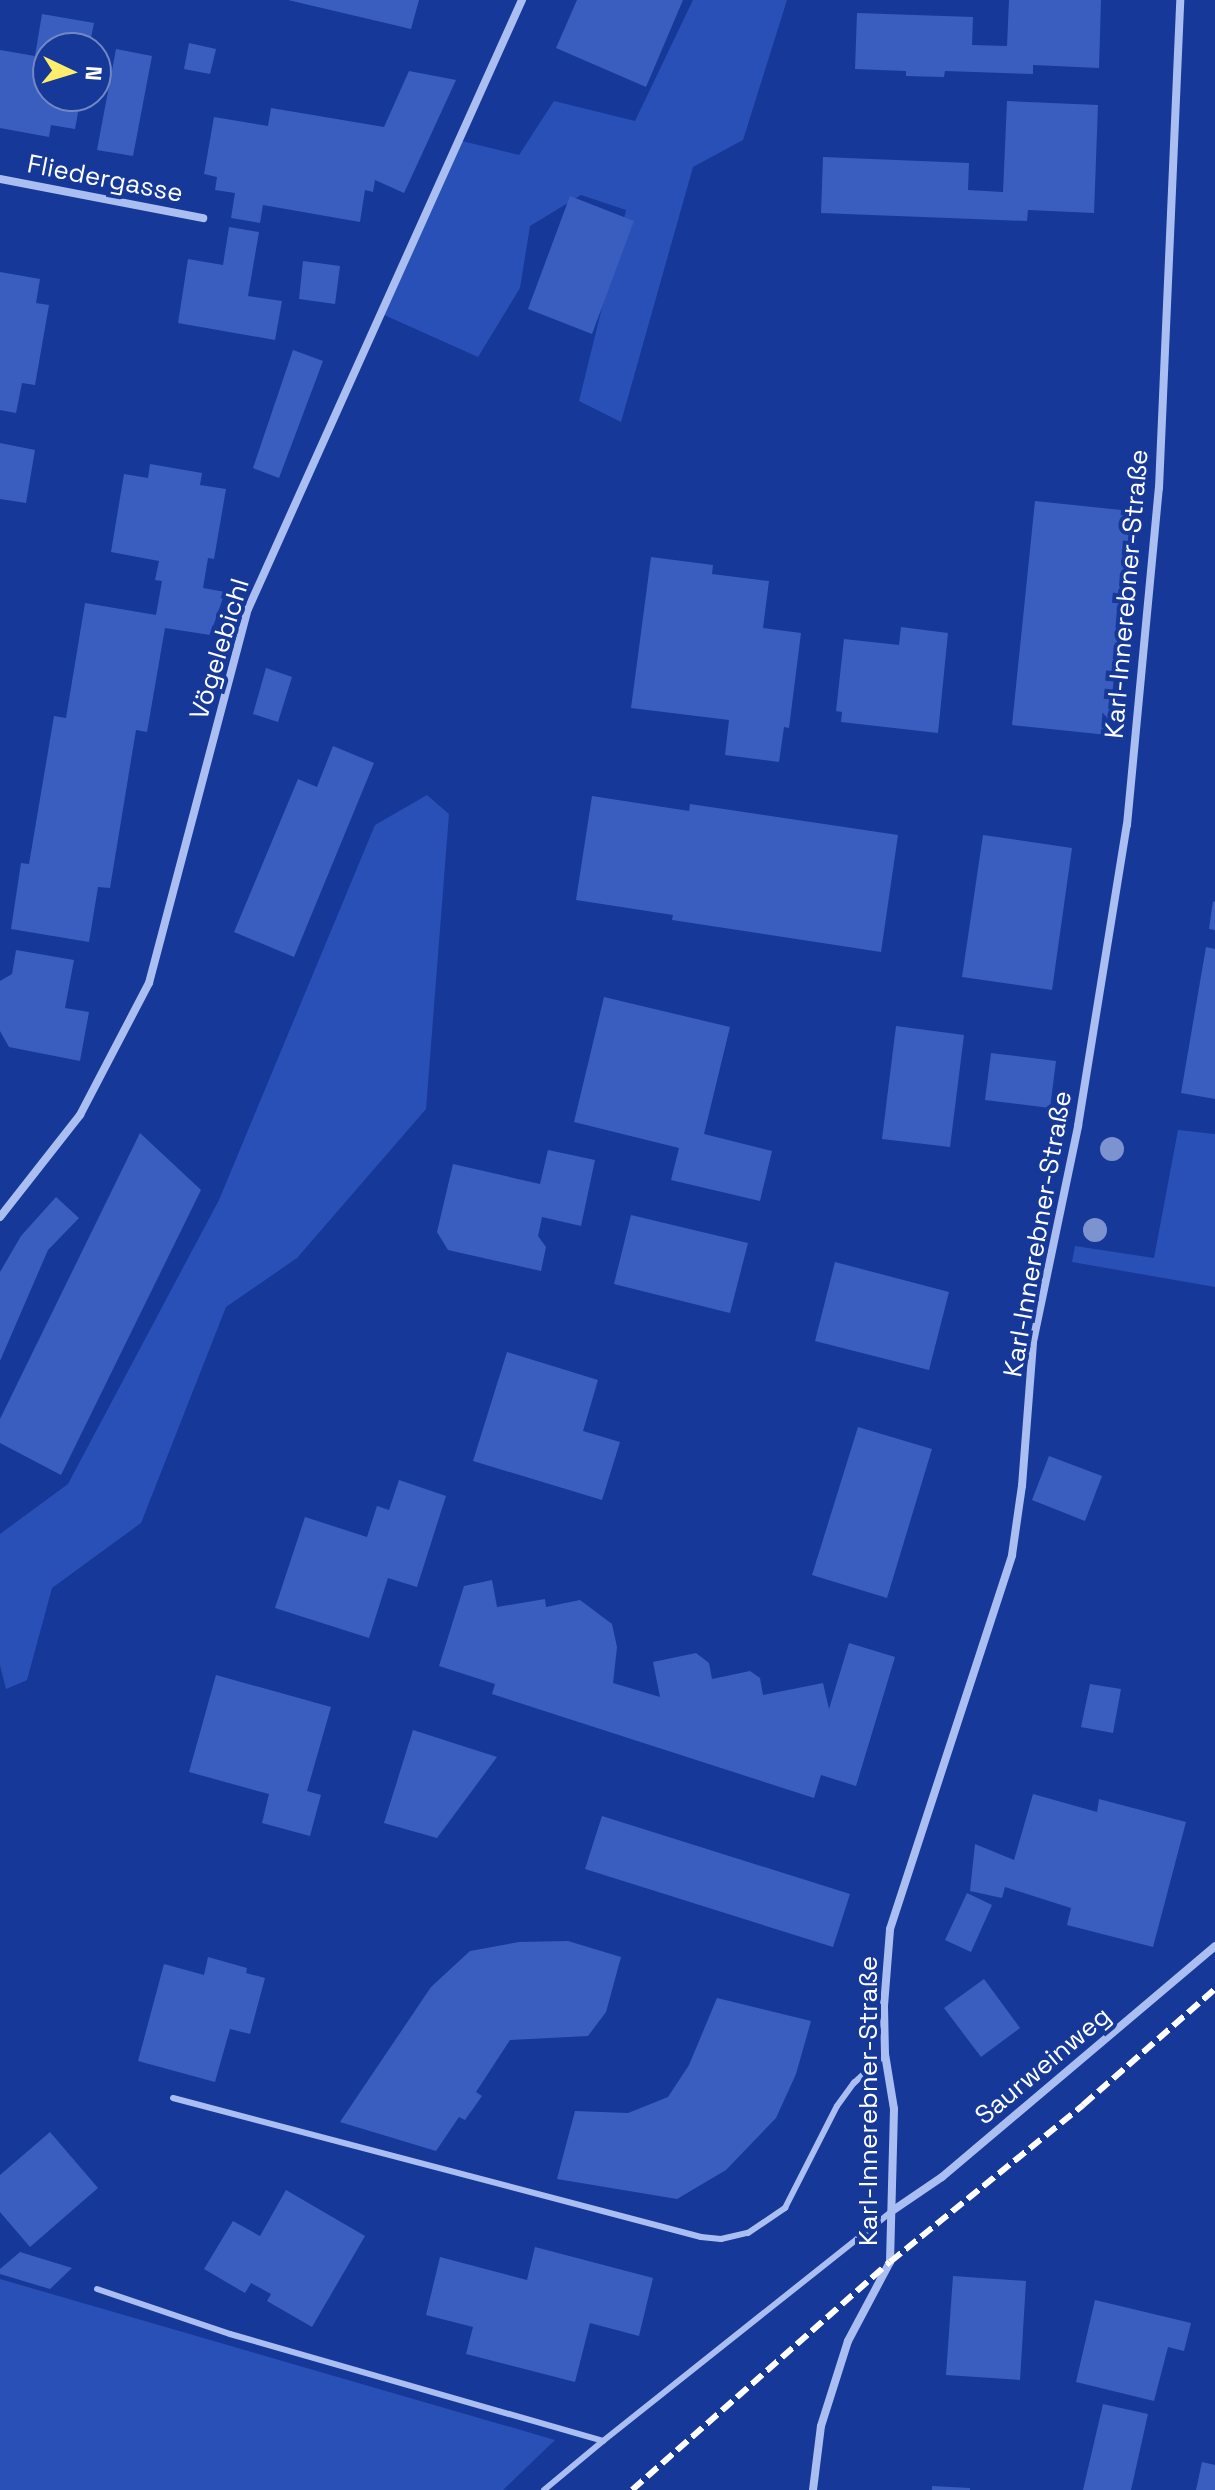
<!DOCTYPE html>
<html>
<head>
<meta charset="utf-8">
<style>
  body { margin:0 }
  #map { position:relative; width:1215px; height:2490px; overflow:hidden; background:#163899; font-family:"Space Grotesk",sans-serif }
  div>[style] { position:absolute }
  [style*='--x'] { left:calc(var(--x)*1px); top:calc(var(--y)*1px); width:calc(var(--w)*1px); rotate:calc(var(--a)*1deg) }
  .green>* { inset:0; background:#2950b7 }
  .building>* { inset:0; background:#3a5ebf }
  .service>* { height:6px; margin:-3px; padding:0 3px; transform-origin:3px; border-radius:3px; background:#aabef2 }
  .minor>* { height:8px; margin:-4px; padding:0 4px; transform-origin:4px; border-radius:4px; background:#aabef2 }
  .rail>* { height:6px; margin-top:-3px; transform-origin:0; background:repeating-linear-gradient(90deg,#fff 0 14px,transparent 0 20px) }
  .trees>* { width:24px; height:24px; margin:-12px; border-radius:50%; background:#7d93cf }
  span { translate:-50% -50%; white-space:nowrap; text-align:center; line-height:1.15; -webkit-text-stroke:8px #163899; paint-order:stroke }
  .street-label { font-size:26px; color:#fff }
  .north { position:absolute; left:32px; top:32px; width:80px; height:80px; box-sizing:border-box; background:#163899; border:2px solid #7388c2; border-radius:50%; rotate:94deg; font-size:22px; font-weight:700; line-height:32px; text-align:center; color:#fff }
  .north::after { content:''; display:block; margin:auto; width:28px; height:36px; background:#ffee6b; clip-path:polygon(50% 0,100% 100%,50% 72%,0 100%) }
</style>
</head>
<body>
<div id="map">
  <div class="green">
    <div style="clip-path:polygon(693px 0,787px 0,743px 140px,693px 167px,621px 422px,579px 401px,626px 210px,581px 195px,530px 226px,520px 288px,478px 357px,382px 314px,462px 141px,519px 155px,554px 101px,635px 121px)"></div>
    <div style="clip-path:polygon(427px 795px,449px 814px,426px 1109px,297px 1258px,226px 1307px,141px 1523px,52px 1588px,27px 1680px,6px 1689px,0 1665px,0 1534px,68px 1484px,219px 1200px,375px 825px)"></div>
    <div style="clip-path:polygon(1178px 1130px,1215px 1134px,1215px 1287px,1072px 1262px,1075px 1246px,1154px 1258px)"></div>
    <div style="clip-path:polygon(0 2279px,555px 2440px,503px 2490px,0 2490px)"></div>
  </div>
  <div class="building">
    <div style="clip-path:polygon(288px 0,419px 0,411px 29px)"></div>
    <div style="clip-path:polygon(577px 0,683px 0,646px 87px,556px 48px)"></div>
    <div style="clip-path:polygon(1009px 0,1101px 0,1099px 68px,1033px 65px,1033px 74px,945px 71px,944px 77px,906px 76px,906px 71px,855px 69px,857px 13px,973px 17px,972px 45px,1007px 46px)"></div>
    <div style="clip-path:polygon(42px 14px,94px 23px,89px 48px,48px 48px,48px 96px,81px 96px,75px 129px,51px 125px,49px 137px,0 128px,0 50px,35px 56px)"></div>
    <div style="clip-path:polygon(189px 43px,216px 49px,210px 74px,184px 69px)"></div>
    <div style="clip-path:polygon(116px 49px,152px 56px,133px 156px,97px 150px)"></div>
    <div style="clip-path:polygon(409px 71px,456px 80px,404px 193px,375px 180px,373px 192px,365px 190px,360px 222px,263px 205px,260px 223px,231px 218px,235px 193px,215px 190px,217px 177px,204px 174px,214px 117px,268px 126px,271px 108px,384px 127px)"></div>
    <div style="clip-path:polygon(1007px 101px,1098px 105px,1094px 213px,1028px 210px,1027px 221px,821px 213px,823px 157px,969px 163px,968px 190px,1003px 192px)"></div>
    <div style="clip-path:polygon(570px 196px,634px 221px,592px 334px,528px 309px)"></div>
    <div style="clip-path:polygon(229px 227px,259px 232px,248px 296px,282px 301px,275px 340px,178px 323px,188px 259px,223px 265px)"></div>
    <div style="clip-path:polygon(303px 261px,340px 266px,335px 304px,299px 299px)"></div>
    <div style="clip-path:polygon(0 272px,40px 279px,36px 303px,49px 305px,35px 385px,22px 383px,16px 413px,0 410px)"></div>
    <div style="clip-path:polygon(293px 350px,323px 361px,279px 478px,253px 468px)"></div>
    <div style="clip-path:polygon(0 443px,35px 450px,26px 503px,0 499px)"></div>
    <div style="clip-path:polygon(150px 464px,202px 473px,200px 485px,226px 489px,214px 559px,208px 558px,203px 588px,225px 592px,210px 635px,165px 628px,147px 732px,136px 730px,110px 888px,98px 887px,89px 942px,11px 929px,21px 863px,29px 864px,54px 716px,66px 718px,85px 603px,156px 615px,162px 581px,155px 580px,159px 561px,111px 552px,124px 474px,148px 478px)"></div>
    <div style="clip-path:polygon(1035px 501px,1131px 511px,1108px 735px,1012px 725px)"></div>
    <div style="clip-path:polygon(651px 557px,713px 565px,712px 574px,769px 581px,763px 628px,801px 633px,789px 728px,784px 727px,779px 762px,725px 755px,729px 720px,631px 708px)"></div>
    <div style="clip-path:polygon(901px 627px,948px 633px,938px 733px,841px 722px,842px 712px,836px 711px,844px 639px,899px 645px)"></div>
    <div style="clip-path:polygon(266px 668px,292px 677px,278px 722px,253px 714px)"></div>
    <div style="clip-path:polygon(333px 746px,374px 763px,294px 957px,234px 932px,298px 779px,317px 787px)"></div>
    <div style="clip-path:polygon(592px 796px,689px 811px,690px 804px,898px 835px,881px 952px,672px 920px,673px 915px,576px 900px)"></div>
    <div style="clip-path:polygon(983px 835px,1072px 848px,1052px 990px,962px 977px)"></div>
    <div style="clip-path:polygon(1213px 901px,1215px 902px,1215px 930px,1209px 929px)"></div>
    <div style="clip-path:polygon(1206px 947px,1215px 949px,1215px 1099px,1181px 1093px)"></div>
    <div style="clip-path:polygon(16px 950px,74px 960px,65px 1008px,89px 1012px,80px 1061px,9px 1047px,0 1031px,0 981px,12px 974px)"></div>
    <div style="clip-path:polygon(604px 997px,730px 1027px,704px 1134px,772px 1151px,760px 1201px,671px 1180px,679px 1148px,574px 1122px)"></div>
    <div style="clip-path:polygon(896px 1026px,964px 1035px,950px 1147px,882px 1139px)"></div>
    <div style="clip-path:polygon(991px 1053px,1056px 1061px,1050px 1108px,985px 1100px)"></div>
    <div style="clip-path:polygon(140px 1133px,201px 1190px,61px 1475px,0 1443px,0 1419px)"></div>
    <div style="clip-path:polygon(548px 1150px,595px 1160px,581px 1226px,542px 1217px,538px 1236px,546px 1247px,541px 1271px,448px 1250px,437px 1232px,453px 1164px,540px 1184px)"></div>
    <div style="clip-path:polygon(56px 1197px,79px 1218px,48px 1250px,0 1361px,0 1272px,21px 1236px)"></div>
    <div style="clip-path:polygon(631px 1215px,748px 1243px,730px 1313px,614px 1284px)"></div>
    <div style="clip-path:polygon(835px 1262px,949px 1292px,929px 1370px,815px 1341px)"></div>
    <div style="clip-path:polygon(507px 1352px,598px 1380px,583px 1431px,620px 1442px,602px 1500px,473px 1461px)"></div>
    <div style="clip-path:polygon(858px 1427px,932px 1449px,887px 1598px,812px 1575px)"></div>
    <div style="clip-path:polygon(1049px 1456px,1102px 1476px,1085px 1521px,1032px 1500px)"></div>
    <div style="clip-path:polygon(399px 1480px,446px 1496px,417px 1587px,388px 1578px,369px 1638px,275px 1608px,305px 1517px,367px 1537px,377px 1506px,389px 1510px)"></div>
    <div style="clip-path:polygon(492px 1580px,497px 1607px,545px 1599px,546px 1607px,580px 1600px,612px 1624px,617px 1647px,613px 1683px,660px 1697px,653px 1662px,696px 1653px,709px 1663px,712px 1679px,750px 1671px,760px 1678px,763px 1695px,823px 1683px,829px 1709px,849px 1643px,895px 1657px,856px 1786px,821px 1775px,814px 1798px,492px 1694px,495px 1684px,439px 1666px,464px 1586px)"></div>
    <div style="clip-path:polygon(216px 1675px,331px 1707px,307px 1791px,321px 1795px,310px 1836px,262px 1823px,269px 1794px,189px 1772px)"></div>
    <div style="clip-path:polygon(1090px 1684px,1121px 1689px,1113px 1733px,1081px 1727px)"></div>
    <div style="clip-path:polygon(413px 1730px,497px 1757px,437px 1838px,384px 1823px)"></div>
    <div style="clip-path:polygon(1033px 1794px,1097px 1812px,1099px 1799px,1186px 1822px,1153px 1947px,1067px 1925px,1071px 1908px,1005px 1887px,1002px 1898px,970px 1891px,975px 1844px,1014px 1860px)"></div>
    <div style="clip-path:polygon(602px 1816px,850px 1894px,833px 1947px,585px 1869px)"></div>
    <div style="clip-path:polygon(967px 1893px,992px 1905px,971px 1952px,945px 1940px)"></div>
    <div style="clip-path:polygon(568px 1941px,621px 1957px,606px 2012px,588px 2036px,510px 2040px,476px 2092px,482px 2096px,465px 2120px,459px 2117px,436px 2151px,340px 2122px,431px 1987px,470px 1951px,519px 1942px)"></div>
    <div style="clip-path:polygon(208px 1957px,247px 1968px,246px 1973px,265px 1978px,250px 2034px,230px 2029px,215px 2082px,138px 2061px,164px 1964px,204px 1975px)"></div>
    <div style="clip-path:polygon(984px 1979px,1020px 2028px,981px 2057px,944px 2008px)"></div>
    <div style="clip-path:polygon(717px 1998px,811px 2021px,796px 2074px,776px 2118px,726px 2170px,677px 2199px,557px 2179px,575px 2111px,628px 2113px,668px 2097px,689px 2065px)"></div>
    <div style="clip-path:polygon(50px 2132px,98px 2188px,30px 2247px,0 2212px,0 2175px)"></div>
    <div style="clip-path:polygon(286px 2190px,365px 2236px,312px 2327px,267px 2301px,271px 2294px,251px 2283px,245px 2293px,204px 2269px,233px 2221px,260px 2236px)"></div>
    <div style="clip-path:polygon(535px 2247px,653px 2278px,639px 2336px,590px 2323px,575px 2382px,466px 2354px,473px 2327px,426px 2315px,440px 2257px,527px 2280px)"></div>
    <div style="clip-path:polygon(20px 2252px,72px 2268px,50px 2289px,0 2274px,0 2269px)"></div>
    <div style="clip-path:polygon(953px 2276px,1026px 2281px,1020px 2380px,946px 2375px)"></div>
    <div style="clip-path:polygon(1095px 2300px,1191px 2323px,1184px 2351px,1168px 2347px,1154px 2401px,1076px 2382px)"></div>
    <div style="clip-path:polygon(1103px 2404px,1148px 2414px,1131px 2490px,1083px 2490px)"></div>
    <div style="clip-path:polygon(1202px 2462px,1215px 2465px,1215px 2490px,1196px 2490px)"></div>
    <div style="clip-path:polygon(932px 2486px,970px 2488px,970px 2490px,932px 2490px)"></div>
  </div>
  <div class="service">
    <div style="--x:173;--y:2098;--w:546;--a:14.75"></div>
    <div style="--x:701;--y:2237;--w:20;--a:6"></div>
    <div style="--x:721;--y:2239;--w:28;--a:-13"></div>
    <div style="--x:748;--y:2233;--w:45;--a:-34"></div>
    <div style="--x:785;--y:2208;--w:114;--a:-63"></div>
    <div style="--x:837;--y:2106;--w:29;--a:-54"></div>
    <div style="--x:854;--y:2083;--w:42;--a:-43.1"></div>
    <div style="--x:97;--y:2289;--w:140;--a:18.7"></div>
    <div style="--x:230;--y:2334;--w:388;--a:16"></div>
    <div style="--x:603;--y:2441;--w:369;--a:-38.5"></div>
    <div style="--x:544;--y:2490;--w:77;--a:-39.7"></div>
  </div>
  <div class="minor">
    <div style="--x:0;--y:179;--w:207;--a:10.9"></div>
    <div style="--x:0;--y:1217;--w:130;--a:-51.9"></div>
    <div style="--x:80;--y:1115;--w:149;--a:-62.4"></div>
    <div style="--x:149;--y:983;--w:387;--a:-75.2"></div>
    <div style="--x:248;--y:609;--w:668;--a:-65.78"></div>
    <div style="--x:892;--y:2211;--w:60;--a:-34.2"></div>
    <div style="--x:942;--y:2177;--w:358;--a:-40.2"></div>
    <div style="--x:813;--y:2490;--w:64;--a:-82.9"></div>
    <div style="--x:821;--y:2426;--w:89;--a:-72.4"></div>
    <div style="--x:848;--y:2341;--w:89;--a:-62"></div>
    <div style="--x:890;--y:2262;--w:153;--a:-88.5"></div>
    <div style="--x:894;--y:2109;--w:56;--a:-99.3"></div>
    <div style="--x:885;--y:2054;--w:48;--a:-91.2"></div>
    <div style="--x:884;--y:2006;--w:77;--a:-85.5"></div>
    <div style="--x:890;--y:1929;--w:393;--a:-71.9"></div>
    <div style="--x:1012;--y:1555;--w:70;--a:-81.8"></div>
    <div style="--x:1022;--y:1486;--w:144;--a:-85.6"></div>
    <div style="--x:1033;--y:1342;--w:221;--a:-78.2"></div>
    <div style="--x:1078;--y:1126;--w:305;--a:-80.8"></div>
    <div style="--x:1127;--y:825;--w:339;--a:-84.6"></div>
    <div style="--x:1159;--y:488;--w:488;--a:-87.5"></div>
  </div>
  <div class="rail">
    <div style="--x:632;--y:2490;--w:344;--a:-41.5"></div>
    <div style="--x:890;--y:2262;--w:249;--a:-39.1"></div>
    <div style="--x:1083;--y:2105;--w:176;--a:-41.3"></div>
  </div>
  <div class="trees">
    <div style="left:1112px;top:1149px"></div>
    <div style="left:1095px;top:1230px"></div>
  </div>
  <div class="street-label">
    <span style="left:105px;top:179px;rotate:11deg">Fliedergasse</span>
    <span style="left:1127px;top:594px;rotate:-85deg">Karl-Innerebner-Straße</span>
    <span style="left:220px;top:649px;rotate:-73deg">Vögelebichl</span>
    <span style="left:1038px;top:1234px;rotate:-80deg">Karl-Innerebner-Straße</span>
    <span style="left:1043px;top:2066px;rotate:-40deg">Saurweinweg</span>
    <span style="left:869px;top:2101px;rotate:-90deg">Karl-Innerebner-Straße</span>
  </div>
  <div class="north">N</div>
</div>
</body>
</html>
